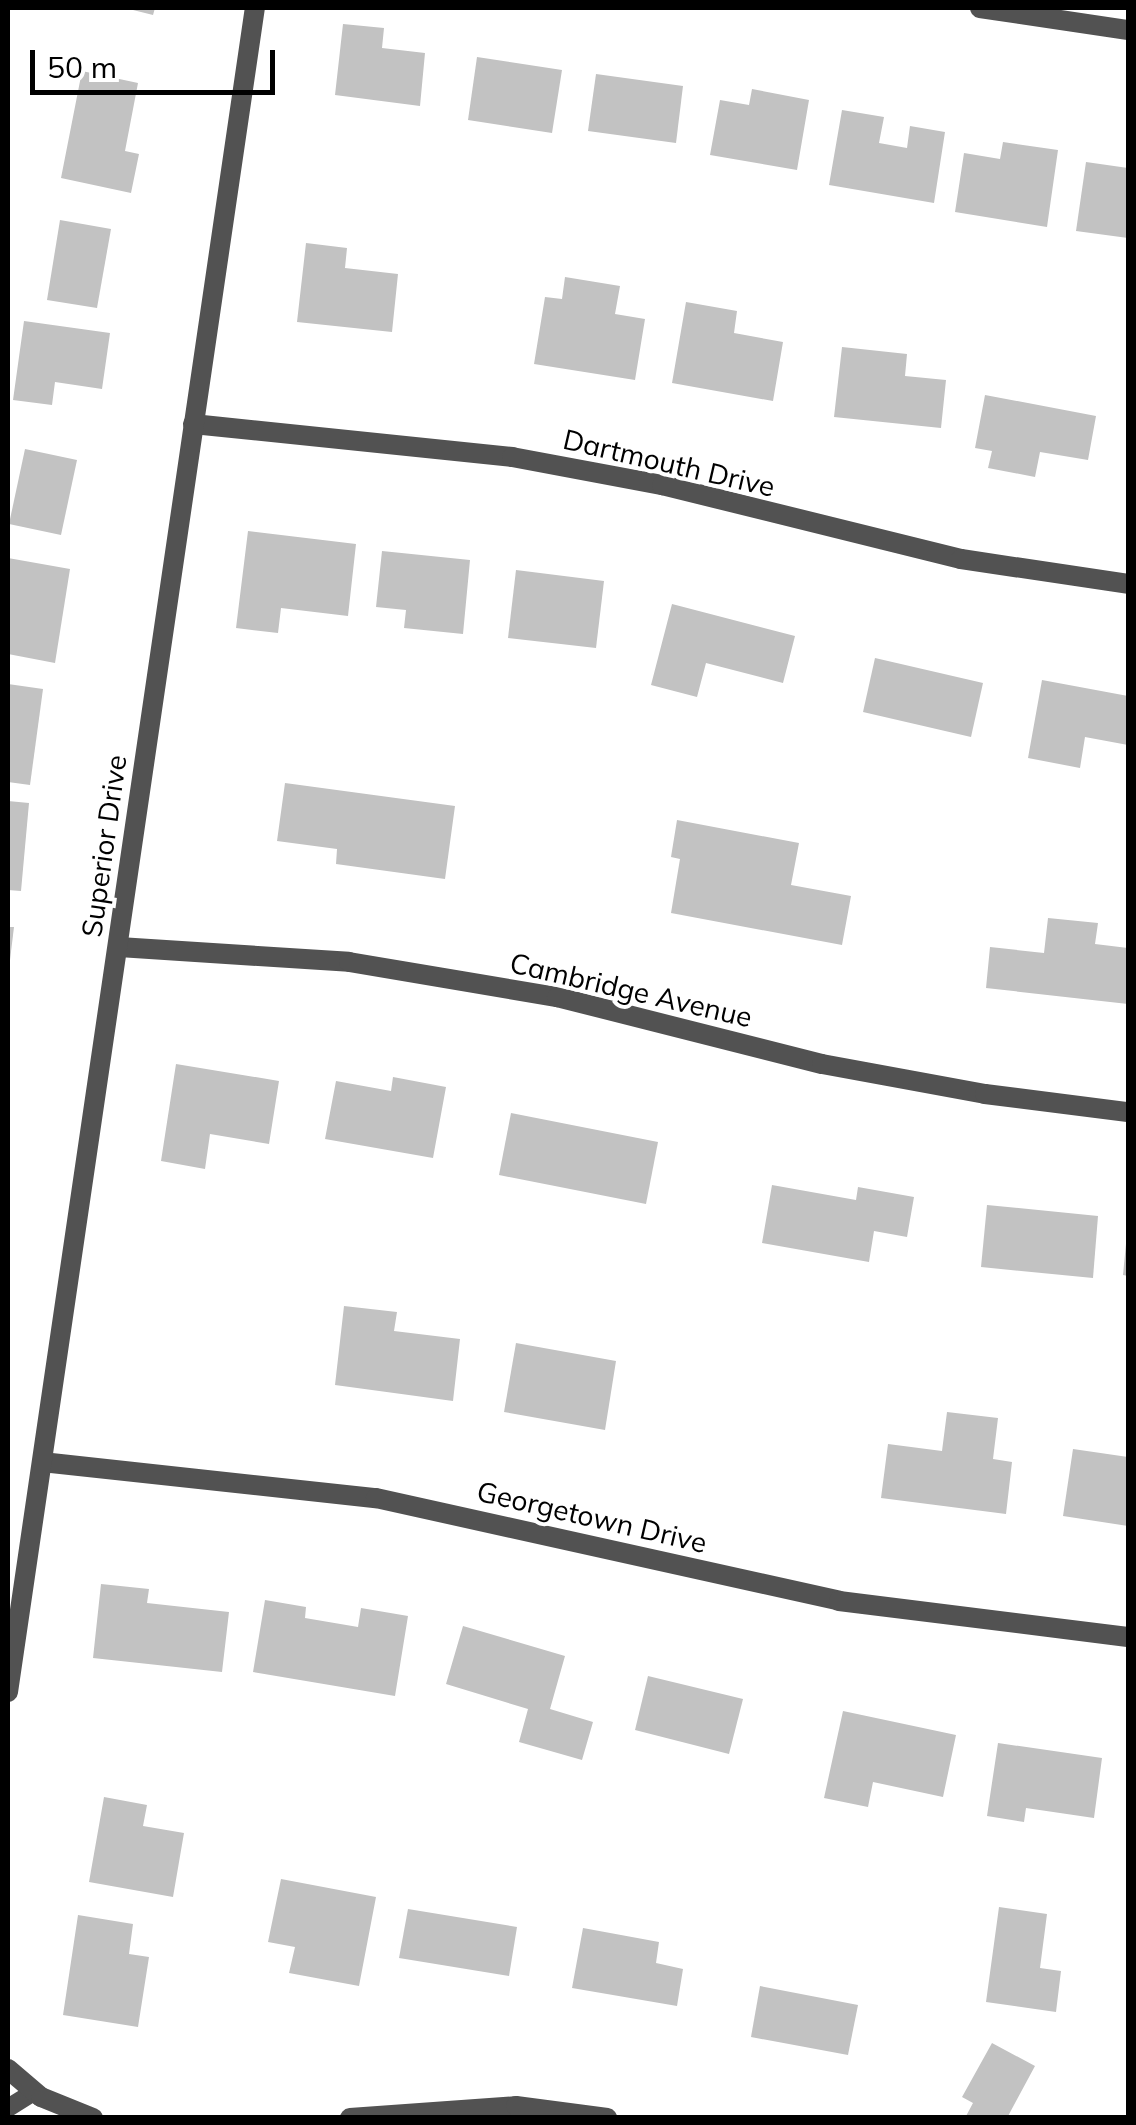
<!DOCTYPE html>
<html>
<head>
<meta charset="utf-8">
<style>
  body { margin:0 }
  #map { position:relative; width:1136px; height:2125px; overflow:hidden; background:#fff; font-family:Mulish,sans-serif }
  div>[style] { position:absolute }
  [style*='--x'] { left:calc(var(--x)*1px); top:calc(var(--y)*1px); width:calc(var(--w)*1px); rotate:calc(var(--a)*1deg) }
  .building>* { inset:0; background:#c2c2c2 }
  .lane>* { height:18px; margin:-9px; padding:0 9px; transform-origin:9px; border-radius:9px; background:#525252 }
  .street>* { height:20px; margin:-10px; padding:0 10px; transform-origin:10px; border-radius:10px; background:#525252 }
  span { translate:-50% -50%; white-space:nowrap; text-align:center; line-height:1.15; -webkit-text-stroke:8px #fff; paint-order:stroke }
  .street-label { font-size:28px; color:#000 }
  .frame { position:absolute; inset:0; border:10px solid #000; pointer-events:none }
  .scale { position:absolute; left:30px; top:50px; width:245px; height:45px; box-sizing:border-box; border:5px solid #000; border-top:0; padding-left:12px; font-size:30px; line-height:35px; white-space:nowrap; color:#000; -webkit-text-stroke:8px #fff; paint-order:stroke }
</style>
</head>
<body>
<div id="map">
  <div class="building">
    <div style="clip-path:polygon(125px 8px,155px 8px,153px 15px)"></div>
    <div style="clip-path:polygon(343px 24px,384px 28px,382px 48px,425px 53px,420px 106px,335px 95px)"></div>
    <div style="clip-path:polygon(477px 57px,562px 70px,552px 133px,468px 120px)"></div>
    <div style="clip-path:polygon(82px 71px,138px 83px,125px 151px,139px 154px,131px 193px,61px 178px)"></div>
    <div style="clip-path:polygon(596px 74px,683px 86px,676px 143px,588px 131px)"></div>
    <div style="clip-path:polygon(752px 89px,809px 100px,797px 170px,710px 155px,720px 100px,749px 105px)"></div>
    <div style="clip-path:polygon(842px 110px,884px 117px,879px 143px,907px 148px,910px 126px,945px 132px,934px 203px,829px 185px)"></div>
    <div style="clip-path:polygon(1003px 142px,1058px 150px,1047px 227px,955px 212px,964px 153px,1000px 159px)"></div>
    <div style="clip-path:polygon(1086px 162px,1128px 168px,1128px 238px,1076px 231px)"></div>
    <div style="clip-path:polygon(60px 220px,111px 229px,97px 308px,47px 300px)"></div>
    <div style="clip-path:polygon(306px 243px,347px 248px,345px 268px,398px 274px,392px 332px,297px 322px)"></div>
    <div style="clip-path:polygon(565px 277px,620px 286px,615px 314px,645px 319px,635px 380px,534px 364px,545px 297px,562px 299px)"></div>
    <div style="clip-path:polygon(686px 302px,737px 311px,734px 333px,783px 342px,773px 401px,672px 383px)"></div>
    <div style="clip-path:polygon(24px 321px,110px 333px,102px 389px,55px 382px,52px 405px,13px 400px)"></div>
    <div style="clip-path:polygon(842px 347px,907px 354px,905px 376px,946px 380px,941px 428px,834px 417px)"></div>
    <div style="clip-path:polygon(985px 395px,1096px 416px,1088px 460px,1040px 452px,1035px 477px,988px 468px,992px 451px,975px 448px)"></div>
    <div style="clip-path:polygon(25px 449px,77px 460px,61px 535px,9px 524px)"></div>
    <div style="clip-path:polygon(248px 531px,356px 544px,348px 616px,281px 608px,278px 633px,236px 628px)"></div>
    <div style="clip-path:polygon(382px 551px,470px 560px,463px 634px,404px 628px,406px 610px,376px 607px)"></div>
    <div style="clip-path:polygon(8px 558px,70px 569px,55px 663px,8px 654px)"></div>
    <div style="clip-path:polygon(516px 570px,604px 581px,596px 648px,508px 638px)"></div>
    <div style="clip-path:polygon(672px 604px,795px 636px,783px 683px,706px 663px,697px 697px,651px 685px)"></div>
    <div style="clip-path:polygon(875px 658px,983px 683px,971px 737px,863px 712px)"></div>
    <div style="clip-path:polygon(1042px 680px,1128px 696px,1128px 745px,1085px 737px,1080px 768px,1028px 758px)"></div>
    <div style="clip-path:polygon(8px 684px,43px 689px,30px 785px,8px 782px)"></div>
    <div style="clip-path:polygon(285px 783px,455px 806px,445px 879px,336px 864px,337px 849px,277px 841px)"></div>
    <div style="clip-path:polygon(8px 801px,29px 803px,21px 891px,8px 890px)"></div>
    <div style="clip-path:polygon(677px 820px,799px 843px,791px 885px,851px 896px,842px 945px,671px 913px,680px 859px,671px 857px)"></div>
    <div style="clip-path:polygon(1048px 918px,1098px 923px,1095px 944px,1128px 948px,1128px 1004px,986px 988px,990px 947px,1044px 953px)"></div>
    <div style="clip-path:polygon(8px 927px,14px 927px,10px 960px,8px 960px)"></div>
    <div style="clip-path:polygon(176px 1064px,279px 1081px,269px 1144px,210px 1134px,205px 1169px,161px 1161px)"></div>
    <div style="clip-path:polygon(393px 1077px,446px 1087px,433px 1158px,325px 1139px,336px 1081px,391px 1091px)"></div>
    <div style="clip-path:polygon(511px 1113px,658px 1142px,646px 1204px,499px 1175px)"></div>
    <div style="clip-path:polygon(772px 1185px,856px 1200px,858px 1187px,914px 1197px,907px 1237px,874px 1231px,869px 1262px,762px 1243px)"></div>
    <div style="clip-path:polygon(987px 1205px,1098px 1216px,1093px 1278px,981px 1267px)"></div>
    <div style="clip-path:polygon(1126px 1244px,1128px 1244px,1128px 1276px,1123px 1275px)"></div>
    <div style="clip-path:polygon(344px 1306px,397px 1312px,394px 1331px,460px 1339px,453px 1401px,335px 1385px)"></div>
    <div style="clip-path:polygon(516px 1343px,616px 1361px,605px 1430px,504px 1412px)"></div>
    <div style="clip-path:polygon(947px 1412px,998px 1418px,993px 1459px,1012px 1462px,1006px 1514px,881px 1498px,888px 1444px,942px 1451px)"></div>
    <div style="clip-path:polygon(1073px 1449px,1128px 1457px,1128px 1526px,1063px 1516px)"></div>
    <div style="clip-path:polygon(101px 1584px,149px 1589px,147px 1603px,229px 1612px,222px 1672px,93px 1658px)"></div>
    <div style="clip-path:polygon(265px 1600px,306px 1607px,305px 1618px,358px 1627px,361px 1608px,408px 1616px,395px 1696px,253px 1672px)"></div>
    <div style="clip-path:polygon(463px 1626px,565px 1656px,550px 1709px,593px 1722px,582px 1760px,519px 1742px,528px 1709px,446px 1684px)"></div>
    <div style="clip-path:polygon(648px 1676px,743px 1699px,729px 1754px,635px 1730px)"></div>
    <div style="clip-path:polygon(843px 1711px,956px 1735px,943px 1797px,873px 1782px,868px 1807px,824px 1798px)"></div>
    <div style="clip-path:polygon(998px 1743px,1102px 1758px,1094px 1818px,1026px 1808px,1024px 1822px,987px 1816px)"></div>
    <div style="clip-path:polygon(104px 1797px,147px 1805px,143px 1826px,184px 1833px,173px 1897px,89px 1882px)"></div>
    <div style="clip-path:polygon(281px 1879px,376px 1897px,359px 1986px,289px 1973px,295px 1947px,268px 1942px)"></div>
    <div style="clip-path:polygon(999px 1907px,1047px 1914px,1040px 1968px,1061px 1971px,1056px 2012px,986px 2002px)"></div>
    <div style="clip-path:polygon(408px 1909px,517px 1927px,509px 1976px,399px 1958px)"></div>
    <div style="clip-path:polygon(78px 1915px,133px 1924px,129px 1954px,149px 1957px,138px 2027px,63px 2015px)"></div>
    <div style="clip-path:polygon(583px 1928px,659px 1942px,656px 1963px,683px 1969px,677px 2006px,572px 1988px)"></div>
    <div style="clip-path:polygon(760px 1986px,858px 2005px,848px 2055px,751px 2037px)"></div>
    <div style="clip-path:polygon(992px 2043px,1035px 2066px,1007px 2118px,965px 2118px,973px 2103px,962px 2097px)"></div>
  </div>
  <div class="lane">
    <div style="--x:8;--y:2108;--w:31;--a:-32"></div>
  </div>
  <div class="street">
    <div style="--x:980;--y:8;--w:150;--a:8.5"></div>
    <div style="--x:193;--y:424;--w:321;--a:5.9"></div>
    <div style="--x:512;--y:457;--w:153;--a:10.6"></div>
    <div style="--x:662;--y:485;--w:308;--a:13.9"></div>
    <div style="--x:961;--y:559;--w:169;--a:8.5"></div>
    <div style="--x:119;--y:947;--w:230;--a:3.7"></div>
    <div style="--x:349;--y:962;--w:211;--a:9.6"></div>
    <div style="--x:557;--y:997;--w:273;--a:14.2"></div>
    <div style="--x:822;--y:1064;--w:166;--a:10.4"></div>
    <div style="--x:985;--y:1094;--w:144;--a:7.2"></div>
    <div style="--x:42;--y:1462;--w:336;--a:6.2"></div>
    <div style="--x:376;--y:1498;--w:474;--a:12.5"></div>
    <div style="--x:839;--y:1601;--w:291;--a:7.1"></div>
    <div style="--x:8;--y:1692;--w:1702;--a:-81.66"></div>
    <div style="--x:8;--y:2069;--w:43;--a:40.3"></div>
    <div style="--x:41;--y:2097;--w:56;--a:22"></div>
    <div style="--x:350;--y:2118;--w:166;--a:-4.1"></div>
    <div style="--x:516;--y:2106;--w:92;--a:7.5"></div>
  </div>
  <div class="street-label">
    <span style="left:669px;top:463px;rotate:13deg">Dartmouth Drive</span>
    <span style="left:104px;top:846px;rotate:-82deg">Superior Drive</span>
    <span style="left:631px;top:990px;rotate:13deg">Cambridge Avenue</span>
    <span style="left:592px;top:1517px;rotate:13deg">Georgetown Drive</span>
  </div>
  <div class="frame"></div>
  <div class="scale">50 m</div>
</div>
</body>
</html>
